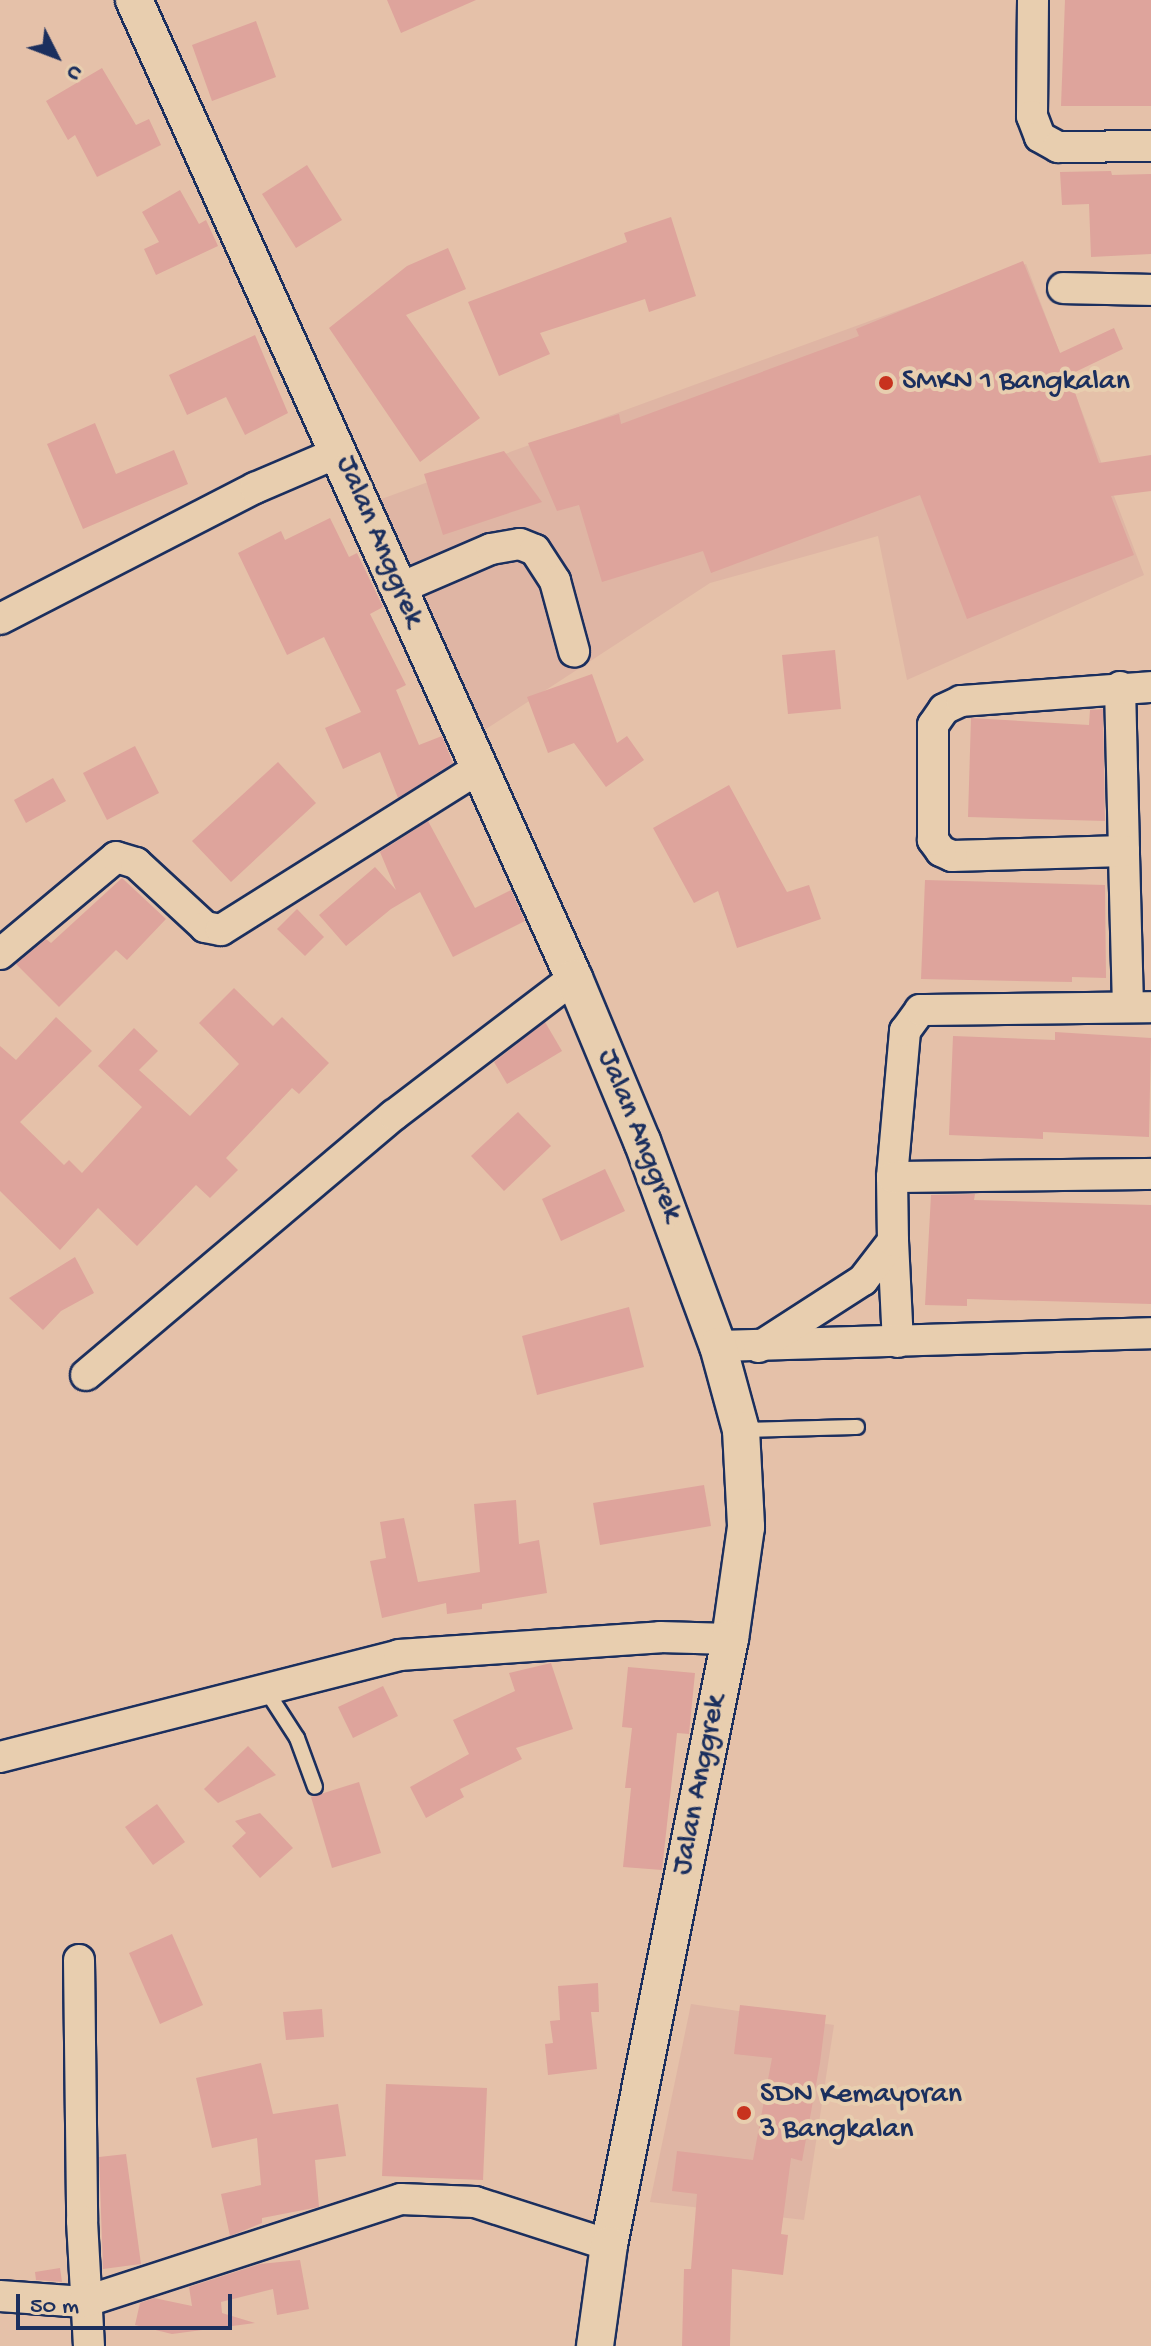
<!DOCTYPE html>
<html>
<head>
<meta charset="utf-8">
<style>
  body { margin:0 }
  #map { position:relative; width:1151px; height:2346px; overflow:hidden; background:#e5c1a9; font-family:"Gochi Hand",sans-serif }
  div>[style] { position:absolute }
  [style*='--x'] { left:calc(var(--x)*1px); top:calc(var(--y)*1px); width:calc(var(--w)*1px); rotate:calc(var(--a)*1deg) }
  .built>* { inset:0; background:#dfb5a4 }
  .building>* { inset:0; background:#dea49c }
  .roads { filter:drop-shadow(2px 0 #1b2f5e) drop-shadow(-2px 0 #1b2f5e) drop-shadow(0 2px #1b2f5e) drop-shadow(0 -2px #1b2f5e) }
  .service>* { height:14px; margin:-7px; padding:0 7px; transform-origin:7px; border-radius:7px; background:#e8ceaf }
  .minor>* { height:30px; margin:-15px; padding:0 15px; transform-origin:15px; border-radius:15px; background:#e8ceaf }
  .tertiary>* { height:36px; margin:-18px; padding:0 18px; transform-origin:18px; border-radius:18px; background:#e8ceaf }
  .dots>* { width:22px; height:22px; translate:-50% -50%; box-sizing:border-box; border:4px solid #e8ceaf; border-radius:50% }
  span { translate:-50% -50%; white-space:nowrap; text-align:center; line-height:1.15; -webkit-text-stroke:8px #e8ceaf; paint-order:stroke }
  .poi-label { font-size:30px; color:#1b2f5e }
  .left { translate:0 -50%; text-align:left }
  .street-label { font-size:30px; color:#1b2f5e }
  .north { position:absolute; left:16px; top:16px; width:80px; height:80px; -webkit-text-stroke:6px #e8ceaf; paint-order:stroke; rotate:132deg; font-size:22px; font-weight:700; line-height:32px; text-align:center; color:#1b2f5e }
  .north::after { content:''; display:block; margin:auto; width:28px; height:36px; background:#1b2f5e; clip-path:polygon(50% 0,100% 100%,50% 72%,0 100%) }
  .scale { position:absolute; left:16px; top:2294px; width:216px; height:36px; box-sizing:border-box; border:4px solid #1b2f5e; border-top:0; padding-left:10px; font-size:24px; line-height:28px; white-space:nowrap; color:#1b2f5e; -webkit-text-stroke:6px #e8ceaf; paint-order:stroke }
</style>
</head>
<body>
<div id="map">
  <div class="built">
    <div style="clip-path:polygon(1026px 264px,1144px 575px,907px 680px,878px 536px,710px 583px,483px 731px,376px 501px)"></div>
    <div style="clip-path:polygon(691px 2004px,834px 2025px,804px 2220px,650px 2202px)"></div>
  </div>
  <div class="building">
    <div style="clip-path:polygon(387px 0,476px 0,401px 33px)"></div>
    <div style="clip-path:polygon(1065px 0,1151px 0,1151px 106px,1061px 106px)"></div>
    <div style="clip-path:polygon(256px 21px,276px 77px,212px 101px,192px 45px)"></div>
    <div style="clip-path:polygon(102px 68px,136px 125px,149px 119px,161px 145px,97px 177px,75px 135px,68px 140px,46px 101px)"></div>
    <div style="clip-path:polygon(307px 165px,342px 220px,296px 248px,262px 194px)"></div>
    <div style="clip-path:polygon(1111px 171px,1112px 175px,1151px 174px,1151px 254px,1091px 257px,1089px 204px,1062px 205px,1060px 172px)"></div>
    <div style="clip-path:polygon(180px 190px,199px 224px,206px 220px,218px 246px,156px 275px,144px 249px,159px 242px,142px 212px)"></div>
    <div style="clip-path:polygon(671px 217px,696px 296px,649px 312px,645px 299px,540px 333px,550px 354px,499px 376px,468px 302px,627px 242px,624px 233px)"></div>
    <div style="clip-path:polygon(448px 248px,466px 289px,406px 315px,480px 418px,420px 462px,329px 328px,407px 266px)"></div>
    <div style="clip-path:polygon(1023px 261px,1060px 353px,1114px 328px,1123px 349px,1069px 375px,1099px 463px,1151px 455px,1151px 491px,1111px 496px,1134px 555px,967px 619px,920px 495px,711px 573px,703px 551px,602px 582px,579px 505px,557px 511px,528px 443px,619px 414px,621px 424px,859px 336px,856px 329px)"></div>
    <div style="clip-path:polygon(255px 335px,288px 413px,245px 435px,226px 397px,187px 415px,169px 375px)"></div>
    <div style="clip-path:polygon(95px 423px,116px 474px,174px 450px,188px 484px,83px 529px,47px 444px)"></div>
    <div style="clip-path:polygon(504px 451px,542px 502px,443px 535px,424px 474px)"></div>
    <div style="clip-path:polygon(330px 518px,349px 557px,357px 553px,383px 607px,370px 614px,406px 685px,396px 690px,419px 745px,442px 736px,453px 763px,398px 798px,380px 752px,343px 769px,325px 728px,361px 712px,324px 637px,287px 655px,238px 553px,281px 531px,285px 540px)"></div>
    <div style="clip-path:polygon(835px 650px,841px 709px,788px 714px,782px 655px)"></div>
    <div style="clip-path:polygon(592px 674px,617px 743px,627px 736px,644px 760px,606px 787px,574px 743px,548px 753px,527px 697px)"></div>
    <div style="clip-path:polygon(1103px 709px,1105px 821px,968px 817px,971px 718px,1089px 725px,1090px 710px)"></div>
    <div style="clip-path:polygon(135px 746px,159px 793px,107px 820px,83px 773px)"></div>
    <div style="clip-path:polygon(278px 762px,316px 803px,231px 882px,192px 841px)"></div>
    <div style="clip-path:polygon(53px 778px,66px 801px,26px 823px,14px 800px)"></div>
    <div style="clip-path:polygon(729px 785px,787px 892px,809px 885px,821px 919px,737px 948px,718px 891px,694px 903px,653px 828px)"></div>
    <div style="clip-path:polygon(428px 821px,475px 908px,511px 890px,525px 921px,453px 957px,420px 892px,391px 909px,346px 946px,319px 915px,375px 867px,396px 890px,380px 852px)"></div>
    <div style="clip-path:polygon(122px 878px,166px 919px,127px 960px,116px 950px,59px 1007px,16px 964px,46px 939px,51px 943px)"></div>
    <div style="clip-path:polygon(925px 880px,1105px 885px,1106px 978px,1072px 977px,1072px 982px,921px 979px)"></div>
    <div style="clip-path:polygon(297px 909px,324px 937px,305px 956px,277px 929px)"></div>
    <div style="clip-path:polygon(234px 988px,273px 1026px,282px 1017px,329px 1063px,299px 1094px,292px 1088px,226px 1158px,238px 1170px,210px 1198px,196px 1185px,137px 1246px,98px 1208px,60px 1250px,0 1191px,0 1046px,16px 1060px,56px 1017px,92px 1051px,20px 1122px,64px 1165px,69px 1160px,82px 1173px,142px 1107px,98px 1066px,134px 1028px,158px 1051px,139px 1070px,190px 1116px,239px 1064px,199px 1023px)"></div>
    <div style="clip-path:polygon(545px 1022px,562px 1051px,507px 1084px,494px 1062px)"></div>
    <div style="clip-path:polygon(1055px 1032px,1151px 1038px,1149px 1137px,1043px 1132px,1043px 1139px,949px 1135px,953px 1036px,1055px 1040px)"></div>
    <div style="clip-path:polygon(518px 1112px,551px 1146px,504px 1191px,471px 1156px)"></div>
    <div style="clip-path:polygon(605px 1169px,625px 1211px,561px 1241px,542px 1199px)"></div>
    <div style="clip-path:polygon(975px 1194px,974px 1200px,1151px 1205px,1151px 1304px,967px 1299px,967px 1306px,925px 1305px,931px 1195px)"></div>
    <div style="clip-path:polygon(75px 1257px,94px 1293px,61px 1311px,43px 1330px,9px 1298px)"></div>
    <div style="clip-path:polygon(629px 1307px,644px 1367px,537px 1395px,522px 1336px)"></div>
    <div style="clip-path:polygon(704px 1485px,711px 1526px,600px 1545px,593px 1503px)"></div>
    <div style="clip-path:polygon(516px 1500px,519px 1544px,539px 1540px,547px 1593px,482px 1604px,482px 1609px,447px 1614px,446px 1603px,382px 1618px,370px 1561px,386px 1558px,380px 1522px,404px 1518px,418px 1582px,480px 1572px,474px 1504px)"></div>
    <div style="clip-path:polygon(551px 1663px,573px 1729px,516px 1748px,522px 1759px,460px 1789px,464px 1797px,426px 1818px,410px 1787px,469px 1754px,453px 1720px,515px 1691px,509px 1673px)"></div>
    <div style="clip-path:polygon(628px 1667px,695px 1673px,689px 1734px,677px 1733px,662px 1870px,623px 1867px,631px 1788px,625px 1788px,632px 1728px,622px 1727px)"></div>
    <div style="clip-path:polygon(383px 1686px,398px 1716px,353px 1738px,338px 1707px)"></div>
    <div style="clip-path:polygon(248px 1746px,276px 1775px,218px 1803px,204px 1789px)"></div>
    <div style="clip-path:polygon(359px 1782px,381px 1853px,332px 1868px,311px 1797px)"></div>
    <div style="clip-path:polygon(157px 1804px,185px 1842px,153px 1865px,125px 1827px)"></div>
    <div style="clip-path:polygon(260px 1813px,293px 1848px,260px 1878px,232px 1846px,246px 1833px,235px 1821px)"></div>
    <div style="clip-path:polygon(172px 1934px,203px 2005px,160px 2024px,129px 1953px)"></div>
    <div style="clip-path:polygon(598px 1983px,599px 2012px,591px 2012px,597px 2069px,548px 2075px,545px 2044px,553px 2043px,550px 2021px,560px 2020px,558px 1986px)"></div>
    <div style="clip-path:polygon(740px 2005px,826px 2015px,820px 2063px,802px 2161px,791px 2158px,781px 2234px,788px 2235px,783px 2275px,732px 2269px,730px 2346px,682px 2346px,684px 2269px,691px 2269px,697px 2194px,672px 2191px,677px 2151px,753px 2160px,772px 2058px,734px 2054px)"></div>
    <div style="clip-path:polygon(322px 2009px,324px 2037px,286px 2040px,283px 2012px)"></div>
    <div style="clip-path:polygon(261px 2063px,273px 2114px,338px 2104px,346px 2156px,315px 2160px,319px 2207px,262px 2218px,262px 2223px,230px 2236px,221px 2194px,261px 2185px,257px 2138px,212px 2148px,196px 2078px)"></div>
    <div style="clip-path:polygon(386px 2084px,487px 2088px,483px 2180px,382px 2176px)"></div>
    <div style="clip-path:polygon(126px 2154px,141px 2264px,103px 2269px,99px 2157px)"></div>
    <div style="clip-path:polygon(300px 2260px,309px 2309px,277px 2315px,273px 2289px,221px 2302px,222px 2313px,255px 2323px,172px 2334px,135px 2325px,140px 2303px,154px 2298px,192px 2306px,189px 2287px,260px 2264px)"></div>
    <div style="clip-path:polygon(60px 2268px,62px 2282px,36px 2280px,35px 2272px)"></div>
  </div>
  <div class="roads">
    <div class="service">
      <div style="--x:742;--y:1430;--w:115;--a:-1.5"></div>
      <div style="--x:264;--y:1687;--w:61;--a:57.1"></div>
      <div style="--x:297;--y:1738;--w:52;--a:69.8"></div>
    </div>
    <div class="minor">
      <div style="--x:1033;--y:0;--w:116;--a:90.5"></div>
      <div style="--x:1032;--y:116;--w:22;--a:69"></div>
      <div style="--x:1040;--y:137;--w:21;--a:29"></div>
      <div style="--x:1058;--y:147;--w:93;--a:-0.6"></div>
      <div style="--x:1063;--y:288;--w:88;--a:1.3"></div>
      <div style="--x:398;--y:589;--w:101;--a:-23.3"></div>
      <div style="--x:491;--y:549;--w:29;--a:-10"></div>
      <div style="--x:520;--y:544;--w:16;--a:22"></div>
      <div style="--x:535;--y:550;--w:37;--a:57"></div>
      <div style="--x:555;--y:581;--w:73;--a:74.8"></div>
      <div style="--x:0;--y:619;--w:287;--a:-27.2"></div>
      <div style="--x:255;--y:488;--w:91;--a:-23.2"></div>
      <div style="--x:1120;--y:687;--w:164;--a:88.6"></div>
      <div style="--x:0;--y:954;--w:151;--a:-39.9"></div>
      <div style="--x:116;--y:857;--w:21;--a:17"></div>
      <div style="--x:136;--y:863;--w:94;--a:42.8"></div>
      <div style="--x:205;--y:927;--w:16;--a:11"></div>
      <div style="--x:221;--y:930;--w:301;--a:-32.1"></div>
      <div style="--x:1128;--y:1007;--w:156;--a:-91.5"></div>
      <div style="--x:1124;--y:851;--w:172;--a:178.3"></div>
      <div style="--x:952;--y:856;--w:12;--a:-156"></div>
      <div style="--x:941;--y:851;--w:14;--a:-126"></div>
      <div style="--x:933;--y:840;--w:115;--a:-90"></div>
      <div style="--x:933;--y:725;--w:19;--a:-55"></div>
      <div style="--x:944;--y:709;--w:19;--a:-25"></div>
      <div style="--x:961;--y:701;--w:191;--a:-4.2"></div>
      <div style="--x:892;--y:1177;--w:147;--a:-84.9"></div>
      <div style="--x:905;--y:1031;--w:26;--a:-54"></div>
      <div style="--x:920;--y:1010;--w:231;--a:-0.7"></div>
      <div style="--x:893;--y:1241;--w:101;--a:87.2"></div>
      <div style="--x:718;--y:1346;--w:433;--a:-1.7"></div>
      <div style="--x:759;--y:1347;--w:124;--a:-32.8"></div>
      <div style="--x:863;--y:1280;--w:49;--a:-52.4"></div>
      <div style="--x:893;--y:1241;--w:64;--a:-90.9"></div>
      <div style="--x:892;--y:1177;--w:259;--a:-0.7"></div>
      <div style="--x:86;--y:1375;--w:403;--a:-40.2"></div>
      <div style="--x:394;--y:1115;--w:226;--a:-37.3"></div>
      <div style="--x:0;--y:1757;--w:412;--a:-14.3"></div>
      <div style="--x:399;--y:1655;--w:262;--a:-3.9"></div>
      <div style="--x:660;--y:1637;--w:70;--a:1.6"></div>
      <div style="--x:79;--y:1960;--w:261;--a:89.3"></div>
      <div style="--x:82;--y:2221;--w:125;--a:86.8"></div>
      <div style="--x:0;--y:2296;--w:84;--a:4.1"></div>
      <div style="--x:84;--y:2302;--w:333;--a:-18"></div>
      <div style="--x:401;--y:2199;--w:74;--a:2.3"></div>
      <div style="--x:475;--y:2202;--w:141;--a:17.8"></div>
    </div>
    <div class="tertiary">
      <div style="--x:134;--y:0;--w:1072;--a:65.78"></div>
      <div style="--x:574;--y:978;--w:177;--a:67.4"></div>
      <div style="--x:642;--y:1141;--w:219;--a:69.7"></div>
      <div style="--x:718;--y:1346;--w:87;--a:74.7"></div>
      <div style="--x:741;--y:1430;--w:97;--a:87"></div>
      <div style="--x:746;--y:1527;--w:113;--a:98.1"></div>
      <div style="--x:730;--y:1639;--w:618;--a:101.29"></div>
      <div style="--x:609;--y:2245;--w:102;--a:97.9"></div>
    </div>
  </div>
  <div class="dots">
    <div style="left:886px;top:383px;background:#c8321e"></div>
    <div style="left:744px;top:2113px;background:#c8321e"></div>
  </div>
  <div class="poi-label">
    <span class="left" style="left:902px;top:383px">SMKN 1 Bangkalan</span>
    <span class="left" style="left:760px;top:2113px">SDN Kemayoran<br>3 Bangkalan</span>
  </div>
  <div class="street-label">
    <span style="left:378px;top:542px;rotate:67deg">Jalan Anggrek</span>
    <span style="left:638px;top:1136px;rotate:68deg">Jalan Anggrek</span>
    <span style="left:701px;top:1785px;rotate:-79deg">Jalan Anggrek</span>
  </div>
  <div class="north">U</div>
  <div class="scale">50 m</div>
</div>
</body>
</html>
